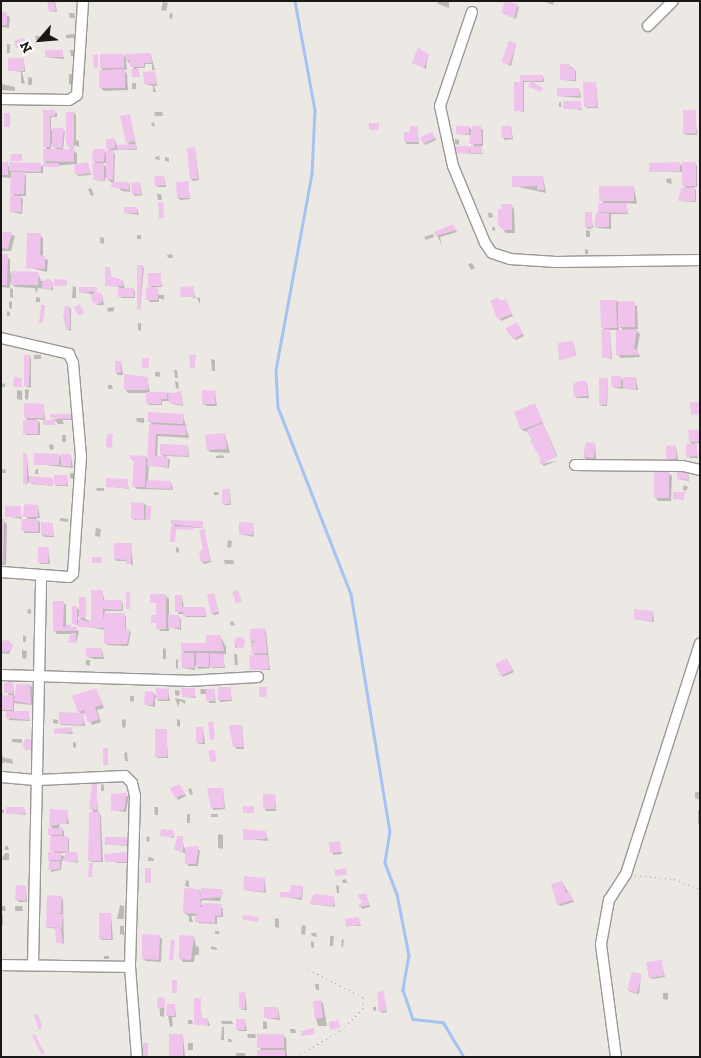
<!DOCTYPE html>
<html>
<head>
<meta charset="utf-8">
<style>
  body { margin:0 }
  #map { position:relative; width:701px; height:1058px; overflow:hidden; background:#ece9e5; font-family:"Zilla Slab",serif }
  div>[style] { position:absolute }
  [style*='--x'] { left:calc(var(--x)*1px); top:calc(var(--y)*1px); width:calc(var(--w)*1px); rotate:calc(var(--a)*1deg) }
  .shadow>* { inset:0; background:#0003 }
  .stream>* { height:2.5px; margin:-1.25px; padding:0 1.25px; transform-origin:1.25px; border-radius:1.25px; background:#a4c3f2 }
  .building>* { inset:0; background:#f0c3ed }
  .round { border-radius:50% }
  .path>* { height:1px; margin-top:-0.5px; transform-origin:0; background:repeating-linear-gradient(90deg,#a09e9b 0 1px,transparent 0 5px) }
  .roads { filter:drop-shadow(1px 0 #9b9895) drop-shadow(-1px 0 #9b9895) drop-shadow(0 1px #9b9895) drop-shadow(0 -1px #9b9895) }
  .minor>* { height:10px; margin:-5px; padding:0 5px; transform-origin:5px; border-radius:5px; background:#fff }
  span { translate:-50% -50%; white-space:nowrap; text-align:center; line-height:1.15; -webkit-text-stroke:4.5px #fff; paint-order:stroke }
  .frame { position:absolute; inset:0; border:2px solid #191817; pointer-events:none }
  .north { position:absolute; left:15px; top:15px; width:50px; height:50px; -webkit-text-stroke:4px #fff; paint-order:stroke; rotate:243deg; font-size:14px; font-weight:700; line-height:20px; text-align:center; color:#191817 }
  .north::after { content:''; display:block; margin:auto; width:18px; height:22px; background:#191817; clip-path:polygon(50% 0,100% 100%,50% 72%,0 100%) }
</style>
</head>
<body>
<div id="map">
  <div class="shadow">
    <div style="clip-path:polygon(48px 1px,55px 1px,57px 12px,50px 11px)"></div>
    <div style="clip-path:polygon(437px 1px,449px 1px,449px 8px,438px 4px)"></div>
    <div style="clip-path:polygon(506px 1px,519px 7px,516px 19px,502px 13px)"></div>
    <div style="clip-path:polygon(543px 1px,554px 1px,553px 5px)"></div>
    <div style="clip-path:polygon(163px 2px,168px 3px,166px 11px,161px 10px)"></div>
    <div style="clip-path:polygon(1px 13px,10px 17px,9px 28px,1px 27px)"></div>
    <div style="clip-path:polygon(69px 13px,74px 13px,75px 18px,70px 18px)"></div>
    <div style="clip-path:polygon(170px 13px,173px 14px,172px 19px,169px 18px)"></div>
    <div style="clip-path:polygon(74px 34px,75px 38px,66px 38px,66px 35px)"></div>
    <div style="clip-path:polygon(35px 36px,40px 36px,40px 40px,36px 40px)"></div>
    <div style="clip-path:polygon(7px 44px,10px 44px,10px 53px,7px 53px)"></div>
    <div style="clip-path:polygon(516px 45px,511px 66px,505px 63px)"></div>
    <div style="clip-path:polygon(70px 50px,77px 50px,77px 56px,71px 56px)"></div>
    <div style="clip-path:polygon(62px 51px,64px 59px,46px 57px)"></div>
    <div style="clip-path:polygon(123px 55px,127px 58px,151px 55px,155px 70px,152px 70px,152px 64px,145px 64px,145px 68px,137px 68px,140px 77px,133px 77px,135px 70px,126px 59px,127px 70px,124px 70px,127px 74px,128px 90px,104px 91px,101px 88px,104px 71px,101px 68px)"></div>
    <div style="clip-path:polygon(428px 56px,426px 69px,414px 63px)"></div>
    <div style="clip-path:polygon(24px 60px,25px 72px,22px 72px,25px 84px,21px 83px,21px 72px,10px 70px)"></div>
    <div style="clip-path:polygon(569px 65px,576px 71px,576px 81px,561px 80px)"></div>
    <div style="clip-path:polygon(155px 73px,157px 86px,154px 86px,156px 92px,153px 92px,153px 86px,145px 84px)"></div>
    <div style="clip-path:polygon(69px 74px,72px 74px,72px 85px,69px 84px)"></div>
    <div style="clip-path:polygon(521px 76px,544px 78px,544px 82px,524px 82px,524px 112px,516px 110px)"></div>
    <div style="clip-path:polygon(28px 77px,32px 78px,32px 85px,28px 85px)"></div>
    <div style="clip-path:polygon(132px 83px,136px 83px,136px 89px,132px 89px)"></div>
    <div style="clip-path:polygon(1px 84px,15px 87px,15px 91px,1px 90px)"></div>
    <div style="clip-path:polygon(596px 84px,598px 108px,587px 108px,585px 106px)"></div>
    <div style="clip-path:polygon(579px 89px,581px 98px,558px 96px)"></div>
    <div style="clip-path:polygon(559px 102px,561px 102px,561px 107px,559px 107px)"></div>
    <div style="clip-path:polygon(580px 102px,582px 110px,565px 108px)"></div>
    <div style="clip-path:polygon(evenodd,44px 111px,57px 113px,57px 117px,51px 117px,51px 130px,65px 131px,63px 150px,73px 150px,70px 148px,74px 113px,76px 115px,76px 140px,79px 141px,79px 147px,75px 145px,73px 149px,77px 154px,77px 165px,88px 164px,91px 175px,78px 176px,75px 164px,44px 167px,48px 165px,44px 161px,48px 150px,44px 146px,44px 111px,51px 144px,57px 150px,51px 150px,51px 144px)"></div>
    <div style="clip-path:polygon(154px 112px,162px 112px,163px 116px,155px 116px)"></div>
    <div style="clip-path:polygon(695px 112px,697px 135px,686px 135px,684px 133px)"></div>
    <div style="clip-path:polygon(evenodd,130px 116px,137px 150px,111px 150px,115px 154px,114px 183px,130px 185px,130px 192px,122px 191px,105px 177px,105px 181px,94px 180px,97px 164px,94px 161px,104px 151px,107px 154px,111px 152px,108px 148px,115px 140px,117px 146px,130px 145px,127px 142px,130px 116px,102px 163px,107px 163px,107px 168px,102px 163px)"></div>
    <div style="clip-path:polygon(154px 122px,155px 126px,152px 126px,151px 123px)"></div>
    <div style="clip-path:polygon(469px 127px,473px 132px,483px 129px,483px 146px,480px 146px,483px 154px,455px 153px,474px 147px,470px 135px,457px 134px)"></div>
    <div style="clip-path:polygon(511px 127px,513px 139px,505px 140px,503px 138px)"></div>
    <div style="clip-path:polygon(417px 128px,419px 144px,407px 144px,405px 142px)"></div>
    <div style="clip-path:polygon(432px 133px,436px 140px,425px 145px,424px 143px)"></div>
    <div style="clip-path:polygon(455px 139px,459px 140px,459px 145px,455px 144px)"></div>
    <div style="clip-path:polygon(195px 149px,199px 180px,193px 181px,191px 179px)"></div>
    <div style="clip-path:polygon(159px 156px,160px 160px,155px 159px,155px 157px)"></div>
    <div style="clip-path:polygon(165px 157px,169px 158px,169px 162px,165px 161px)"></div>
    <div style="clip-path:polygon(1px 163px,10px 167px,43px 166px,43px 173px,23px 173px,26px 175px,26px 196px,19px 196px,23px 199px,22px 214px,11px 212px,15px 197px,12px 194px,12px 178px,1px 177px)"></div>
    <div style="clip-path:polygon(679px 163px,683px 167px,697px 165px,697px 187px,693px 187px,696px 190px,696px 202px,679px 201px,687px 189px,683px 185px,683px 172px,650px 171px)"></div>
    <div style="clip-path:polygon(164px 177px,166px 187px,158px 187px,156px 186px)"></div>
    <div style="clip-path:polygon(543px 177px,546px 193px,514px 186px)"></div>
    <div style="clip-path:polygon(666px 179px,671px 178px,672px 184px,667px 183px)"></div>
    <div style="clip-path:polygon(188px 183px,190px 199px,180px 200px,178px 198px)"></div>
    <div style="clip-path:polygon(140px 184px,142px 195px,135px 196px,133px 194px)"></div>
    <div style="clip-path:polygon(91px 188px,94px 195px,91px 196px,88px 189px)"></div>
    <div style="clip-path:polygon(634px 188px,637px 204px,626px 203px,628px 214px,611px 214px,611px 229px,597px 228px,599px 204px,604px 204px,601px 200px)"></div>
    <div style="clip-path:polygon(157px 194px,161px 194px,162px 200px,158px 200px)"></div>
    <div style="clip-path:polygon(511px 205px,514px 209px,515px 233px,506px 233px,499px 225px)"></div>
    <div style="clip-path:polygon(137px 208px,139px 215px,125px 213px)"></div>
    <div style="clip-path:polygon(488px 213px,492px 213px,493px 217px,489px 218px)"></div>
    <div style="clip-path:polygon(591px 213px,593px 228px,588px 229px,586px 227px)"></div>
    <div style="clip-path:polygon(453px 225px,457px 232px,440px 237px,442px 246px,437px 235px)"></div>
    <div style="clip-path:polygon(492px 227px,495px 227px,495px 231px,492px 230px)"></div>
    <div style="clip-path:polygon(586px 230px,590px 231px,590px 237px,586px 237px)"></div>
    <div style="clip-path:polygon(5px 233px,15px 236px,11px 251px,1px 251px)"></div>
    <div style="clip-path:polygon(433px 234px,434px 237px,426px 240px,424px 237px)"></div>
    <div style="clip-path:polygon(40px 235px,43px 238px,43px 257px,48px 260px,47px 272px,28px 267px)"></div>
    <div style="clip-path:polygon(137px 235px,141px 235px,141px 239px,137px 239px)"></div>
    <div style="clip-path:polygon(100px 237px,104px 238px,104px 244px,100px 243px)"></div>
    <div style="clip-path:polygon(585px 249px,588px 250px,588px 254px,585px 254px)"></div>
    <div style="clip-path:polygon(172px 254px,173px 258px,168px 258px,167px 255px)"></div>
    <div style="clip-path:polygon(1px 256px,10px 259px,10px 273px,38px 273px,41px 281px,51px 281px,55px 285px,67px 281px,66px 286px,55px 286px,53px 283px,53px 290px,38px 288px,36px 294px,35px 288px,15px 287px,10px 282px,10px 288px,1px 287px)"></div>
    <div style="clip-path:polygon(472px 263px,475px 268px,471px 270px,468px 264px)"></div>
    <div style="clip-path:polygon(142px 266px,144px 268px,140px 310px,138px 308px)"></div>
    <div style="clip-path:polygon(110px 269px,111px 277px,123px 281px,125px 289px,135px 291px,135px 298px,121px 298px,119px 287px,106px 285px)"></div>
    <div style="clip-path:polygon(160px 274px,162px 287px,156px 287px,159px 295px,164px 295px,164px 300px,159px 298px,159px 302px,149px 302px,153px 288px,149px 285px)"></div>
    <div style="clip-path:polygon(73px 286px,76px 287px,76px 298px,72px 298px)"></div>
    <div style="clip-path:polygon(10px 288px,13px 289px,13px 298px,10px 297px)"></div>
    <div style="clip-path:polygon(97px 288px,93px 295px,102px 294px,104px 305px,97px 305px,91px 294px,80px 292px)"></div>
    <div style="clip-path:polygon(193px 288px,195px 297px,200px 298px,200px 304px,197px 298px,182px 296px)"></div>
    <div style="clip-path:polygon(36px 297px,40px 298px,40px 302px,36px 302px)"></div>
    <div style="clip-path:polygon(505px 300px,513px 316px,501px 321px,492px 302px)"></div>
    <div style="clip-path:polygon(9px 301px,12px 302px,12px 309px,9px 308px)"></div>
    <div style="clip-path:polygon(evenodd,616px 301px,637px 306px,638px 329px,635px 329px,640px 334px,637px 350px,640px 357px,621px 358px,618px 355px,617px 330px,610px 330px,612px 359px,603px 357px,605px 330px,602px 327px,616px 301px,619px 326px,624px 331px,619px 331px,619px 326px)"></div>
    <div style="clip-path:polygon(69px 307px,71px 309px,71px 331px,66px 329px,64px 318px)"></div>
    <div style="clip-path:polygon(107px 308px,114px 307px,114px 311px,108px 312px)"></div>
    <div style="clip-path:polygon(7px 311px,10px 312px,10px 316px,7px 316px)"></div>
    <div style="clip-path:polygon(138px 323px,141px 323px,141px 331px,138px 330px)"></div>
    <div style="clip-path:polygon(519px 326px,524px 336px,516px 340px,507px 329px)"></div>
    <div style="clip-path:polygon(573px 342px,576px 355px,560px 359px)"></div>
    <div style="clip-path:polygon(34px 355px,41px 355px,41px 359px,34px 359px)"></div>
    <div style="clip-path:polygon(29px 356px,31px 358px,31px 388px,25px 386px)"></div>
    <div style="clip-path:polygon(211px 359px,215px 360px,215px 371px,212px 371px)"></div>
    <div style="clip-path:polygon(121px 362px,123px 375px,118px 375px,116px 373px)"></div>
    <div style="clip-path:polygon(174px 370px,177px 370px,178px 378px,175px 378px)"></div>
    <div style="clip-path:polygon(155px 372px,160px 372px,160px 377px,155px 376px)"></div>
    <div style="clip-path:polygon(147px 378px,150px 393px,181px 393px,183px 406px,172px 404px,170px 401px,162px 401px,162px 405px,149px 405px,147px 393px,128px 393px,125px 389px)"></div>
    <div style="clip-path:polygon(621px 378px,624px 381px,636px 378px,638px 390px,615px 388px,613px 386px)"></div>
    <div style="clip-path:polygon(608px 379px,607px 406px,602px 406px,600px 405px)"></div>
    <div style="clip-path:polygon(175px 381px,178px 382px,179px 389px,176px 388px)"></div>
    <div style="clip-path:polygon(587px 382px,589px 398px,577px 398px,575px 396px)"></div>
    <div style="clip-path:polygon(1px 383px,5px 384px,5px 387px,1px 387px)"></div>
    <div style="clip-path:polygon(108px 385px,112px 385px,113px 389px,108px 389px)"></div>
    <div style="clip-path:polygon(25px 389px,29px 390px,28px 400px,25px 399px)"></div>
    <div style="clip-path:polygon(17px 390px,22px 391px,22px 400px,17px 399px)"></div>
    <div style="clip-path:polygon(215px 392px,217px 406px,208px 406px,208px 414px,208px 406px,203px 404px)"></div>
    <div style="clip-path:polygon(44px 405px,45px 421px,72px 416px,74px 420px,62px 420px,64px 424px,58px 424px,55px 420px,55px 425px,45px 425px,44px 420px,36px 419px,40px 423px,40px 435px,26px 435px,29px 422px,25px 417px)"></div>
    <div style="clip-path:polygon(535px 405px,557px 455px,542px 464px,559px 460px,544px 466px,541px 463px,541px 457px,528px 432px,522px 430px,515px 412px)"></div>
    <div style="clip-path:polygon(183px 415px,189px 438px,158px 436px,157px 458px,165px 458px,161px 454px,188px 446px,189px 457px,166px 456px,170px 460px,169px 468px,149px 465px,148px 481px,171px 482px,173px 490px,137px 489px,134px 486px,135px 462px,131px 458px,146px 457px,149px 460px,153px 425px,149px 421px)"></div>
    <div style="clip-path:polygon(136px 418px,144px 418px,144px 423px,137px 422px)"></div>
    <div style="clip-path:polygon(700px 431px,700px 443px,695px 443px,698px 458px,689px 458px,693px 445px,690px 442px)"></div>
    <div style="clip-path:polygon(225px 434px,230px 453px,210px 452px,208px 450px)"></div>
    <div style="clip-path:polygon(62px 435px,66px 435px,66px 442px,62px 442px)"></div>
    <div style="clip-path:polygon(595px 444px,596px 459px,586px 459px,584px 457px)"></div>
    <div style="clip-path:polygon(49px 445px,53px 444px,54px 449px,50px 450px)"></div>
    <div style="clip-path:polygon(676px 447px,678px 460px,669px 460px,667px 458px)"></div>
    <div style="clip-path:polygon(27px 455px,29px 478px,55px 483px,67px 476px,68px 486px,57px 486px,53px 482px,53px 486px,32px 484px,29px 481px,26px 486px)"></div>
    <div style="clip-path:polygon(59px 455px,62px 458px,71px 456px,73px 468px,36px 464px)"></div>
    <div style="clip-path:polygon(223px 455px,224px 458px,216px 458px,216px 456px)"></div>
    <div style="clip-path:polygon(5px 469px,6px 473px,1px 473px,1px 470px)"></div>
    <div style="clip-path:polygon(36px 469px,38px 469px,38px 474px,35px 474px)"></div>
    <div style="clip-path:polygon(70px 473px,74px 473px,74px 479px,70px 478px)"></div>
    <div style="clip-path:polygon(668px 473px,672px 476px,671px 501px,658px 501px,655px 497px)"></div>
    <div style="clip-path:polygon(688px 473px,689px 481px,678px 479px)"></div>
    <div style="clip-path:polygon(127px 480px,129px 489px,107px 486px)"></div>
    <div style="clip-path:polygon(684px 485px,688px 487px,686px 491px,683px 490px)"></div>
    <div style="clip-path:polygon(96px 488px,104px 488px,104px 491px,97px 491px)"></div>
    <div style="clip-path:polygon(230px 490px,231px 505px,225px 505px,223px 504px)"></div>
    <div style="clip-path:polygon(214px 492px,218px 492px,219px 495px,214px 495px)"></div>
    <div style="clip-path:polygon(144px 504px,151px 508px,150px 520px,134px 520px,132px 518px)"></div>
    <div style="clip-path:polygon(38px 506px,40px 518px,36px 518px,40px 522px,40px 533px,24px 533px,29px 520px,25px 516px)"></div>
    <div style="clip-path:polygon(20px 508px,22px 519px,6px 516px)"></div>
    <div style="clip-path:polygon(60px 518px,68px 519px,68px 522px,60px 521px)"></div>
    <div style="clip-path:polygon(1px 520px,7px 524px,6px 565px,1px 565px)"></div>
    <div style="clip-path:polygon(203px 523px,203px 528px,176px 527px,172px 524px)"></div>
    <div style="clip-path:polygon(52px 524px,54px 537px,44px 537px,42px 535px)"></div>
    <div style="clip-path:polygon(253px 524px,254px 537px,240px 534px)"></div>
    <div style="clip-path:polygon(96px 528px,101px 529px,100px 537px,95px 536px)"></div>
    <div style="clip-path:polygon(204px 530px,211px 562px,204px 564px,202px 562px)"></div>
    <div style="clip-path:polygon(228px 540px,232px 541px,231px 548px,227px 547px)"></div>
    <div style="clip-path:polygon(131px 544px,133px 566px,127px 561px,117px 561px,115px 559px)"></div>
    <div style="clip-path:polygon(176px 547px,179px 548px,179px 553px,176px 552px)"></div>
    <div style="clip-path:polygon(48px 548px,50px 564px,41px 564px,39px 562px)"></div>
    <div style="clip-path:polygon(224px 560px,233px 560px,234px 564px,225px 564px)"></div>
    <div style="clip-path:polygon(evenodd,102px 592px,105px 601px,123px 603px,123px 611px,105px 611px,105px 614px,126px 616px,126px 630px,131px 632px,128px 646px,107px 645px,105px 630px,73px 624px,76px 607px,80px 611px,86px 598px,85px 619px,94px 623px,102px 592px,78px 616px,83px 621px,78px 621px,78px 616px)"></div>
    <div style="clip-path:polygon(214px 594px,219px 614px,214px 615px,212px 613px)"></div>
    <div style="clip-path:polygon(166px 596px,169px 599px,169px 617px,181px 619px,181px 630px,169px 627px,169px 631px,160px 631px,157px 623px,152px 622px,157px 619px,157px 603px,152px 603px)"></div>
    <div style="clip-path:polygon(182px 596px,184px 608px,205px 608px,206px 617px,186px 617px,184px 614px,178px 614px)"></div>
    <div style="clip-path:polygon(63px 602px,66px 605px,66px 625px,79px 631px,76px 643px,70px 642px,70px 636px,76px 634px,57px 634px,54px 630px)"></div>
    <div style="clip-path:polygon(28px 609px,31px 609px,31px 614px,27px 613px)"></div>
    <div style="clip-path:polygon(653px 612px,654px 622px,635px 619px)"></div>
    <div style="clip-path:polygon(233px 621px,235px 625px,231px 626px,230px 622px)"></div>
    <div style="clip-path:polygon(251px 630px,266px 631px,270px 670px,251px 669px,256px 656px,252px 653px)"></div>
    <div style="clip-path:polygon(23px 635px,26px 636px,26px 642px,23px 642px)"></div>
    <div style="clip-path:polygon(220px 636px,226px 647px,226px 654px,222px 654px,225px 668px,213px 668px,210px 665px,210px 668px,199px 669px,195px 665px,195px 670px,183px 668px,186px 654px,182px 651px,210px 644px)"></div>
    <div style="clip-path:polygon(244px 638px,244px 647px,235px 648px,236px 639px)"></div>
    <div style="clip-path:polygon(1px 642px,13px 645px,9px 654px,1px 653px)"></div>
    <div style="clip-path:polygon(163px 648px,166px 649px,166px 659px,163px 659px)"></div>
    <div style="clip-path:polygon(22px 650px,27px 651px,26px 659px,22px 658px)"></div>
    <div style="clip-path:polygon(102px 650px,104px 659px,94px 659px,94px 666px,94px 659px,88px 657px)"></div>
    <div style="clip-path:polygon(234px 654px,237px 654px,238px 665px,235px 665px)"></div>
    <div style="clip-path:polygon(176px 659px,178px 660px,178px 669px,176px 668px)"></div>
    <div style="clip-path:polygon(507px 659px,514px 672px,503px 677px,502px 675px)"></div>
    <div style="clip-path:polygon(86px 660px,90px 660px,90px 666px,86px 665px)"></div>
    <div style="clip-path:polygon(13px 680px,14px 696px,30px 685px,32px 687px,32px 705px,14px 703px,14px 712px,28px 713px,30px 721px,9px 720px,7px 711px,1px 711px,1px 686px,3px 696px,9px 696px,5px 684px)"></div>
    <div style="clip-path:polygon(230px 688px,232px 701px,221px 702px,219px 700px)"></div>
    <div style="clip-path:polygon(96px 689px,104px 708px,97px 710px,101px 722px,92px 725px,85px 713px,83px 714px,85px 726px,62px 725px,60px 724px,82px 715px,79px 711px)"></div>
    <div style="clip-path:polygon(194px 689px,196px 698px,183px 697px)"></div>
    <div style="clip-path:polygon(200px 689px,214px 690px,216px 703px,209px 703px,207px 694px,201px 694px)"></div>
    <div style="clip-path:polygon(168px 690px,170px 701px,159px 701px,155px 697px,155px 707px,146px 705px,153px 693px,157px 697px)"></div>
    <div style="clip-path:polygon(175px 690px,180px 691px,179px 696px,175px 695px)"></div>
    <div style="clip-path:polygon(130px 696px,134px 696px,134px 702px,130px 701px)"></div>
    <div style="clip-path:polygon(175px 698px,185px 700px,185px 704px,180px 701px,178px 707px)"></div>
    <div style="clip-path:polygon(53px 719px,58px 720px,58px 724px,53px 723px)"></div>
    <div style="clip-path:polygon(122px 719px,126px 720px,125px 728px,122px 727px)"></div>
    <div style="clip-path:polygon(177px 719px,180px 720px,180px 727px,177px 726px)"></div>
    <div style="clip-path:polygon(242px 726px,244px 749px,237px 749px,235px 747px)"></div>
    <div style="clip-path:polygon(71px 728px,73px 734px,56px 733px)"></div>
    <div style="clip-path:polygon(203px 728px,205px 744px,199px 744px,197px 742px)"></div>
    <div style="clip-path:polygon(166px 730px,168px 758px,158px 758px,157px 756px)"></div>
    <div style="clip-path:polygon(12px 739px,22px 739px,22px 743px,12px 742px)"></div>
    <div style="clip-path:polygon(26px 739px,32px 741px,34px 750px,25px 750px)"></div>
    <div style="clip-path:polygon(73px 742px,76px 743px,76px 748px,73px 747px)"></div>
    <div style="clip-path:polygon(127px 752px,128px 761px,125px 761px,124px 753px)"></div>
    <div style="clip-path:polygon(1px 754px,4px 758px,12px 759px,13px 764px,4px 762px,1px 766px)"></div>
    <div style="clip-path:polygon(101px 784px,104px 785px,104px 791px,101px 791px)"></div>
    <div style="clip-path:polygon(96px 785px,98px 813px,101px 815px,103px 862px,91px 862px,95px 813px,91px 809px)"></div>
    <div style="clip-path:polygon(181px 787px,186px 796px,178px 800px,172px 789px)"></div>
    <div style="clip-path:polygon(191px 788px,193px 794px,190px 795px,188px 789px)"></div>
    <div style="clip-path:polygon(223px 789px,225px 809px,214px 810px,212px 808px)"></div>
    <div style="clip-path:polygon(695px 792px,700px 792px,700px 800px,695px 798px)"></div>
    <div style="clip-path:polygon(112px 795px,129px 796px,126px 812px,112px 810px)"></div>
    <div style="clip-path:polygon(275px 796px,276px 811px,266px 811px,265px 809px)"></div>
    <div style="clip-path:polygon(154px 807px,158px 807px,158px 815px,155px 815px)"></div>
    <div style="clip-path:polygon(1px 809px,4px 810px,4px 813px,1px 813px)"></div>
    <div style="clip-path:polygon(24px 809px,26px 815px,7px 813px)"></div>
    <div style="clip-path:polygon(698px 810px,700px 810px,700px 825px,698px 824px)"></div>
    <div style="clip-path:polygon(67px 811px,69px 824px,60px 823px,59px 829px,64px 831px,64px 837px,69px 839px,69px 853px,59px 853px,63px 856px,77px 854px,78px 863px,62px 860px,61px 870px,51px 872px,49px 859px,54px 854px,50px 829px,54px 829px,50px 826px)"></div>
    <div style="clip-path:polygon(187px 814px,190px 814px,190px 823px,187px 823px)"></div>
    <div style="clip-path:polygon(211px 814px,218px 814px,218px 817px,211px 817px)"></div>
    <div style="clip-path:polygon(173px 831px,174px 838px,161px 835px)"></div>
    <div style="clip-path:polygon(266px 833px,268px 841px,245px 839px)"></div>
    <div style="clip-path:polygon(218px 834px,223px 835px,223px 849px,218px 848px)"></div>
    <div style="clip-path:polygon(147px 836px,150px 837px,149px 842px,146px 841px)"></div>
    <div style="clip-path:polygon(126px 838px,128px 846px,106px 844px)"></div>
    <div style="clip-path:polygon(182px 838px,184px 848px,200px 850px,198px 866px,188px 866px,186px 854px,176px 849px)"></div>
    <div style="clip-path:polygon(339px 842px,342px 854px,333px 855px,331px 843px)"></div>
    <div style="clip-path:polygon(5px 846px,8px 846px,9px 850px,5px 850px)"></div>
    <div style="clip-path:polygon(5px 853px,9px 853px,9px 860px,1px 860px)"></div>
    <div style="clip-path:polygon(114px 853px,126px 853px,128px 863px,116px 863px,112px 859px)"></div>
    <div style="clip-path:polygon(148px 857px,153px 858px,154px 861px,148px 861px)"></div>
    <div style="clip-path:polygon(265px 879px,266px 893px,244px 890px)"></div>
    <div style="clip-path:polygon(346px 879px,347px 883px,343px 883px,342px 880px)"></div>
    <div style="clip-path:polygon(186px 880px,189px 881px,189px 887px,185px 886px)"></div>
    <div style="clip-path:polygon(562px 882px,574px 902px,560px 906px,558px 904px)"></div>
    <div style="clip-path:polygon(336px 885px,339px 886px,339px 893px,337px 893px)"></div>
    <div style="clip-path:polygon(26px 887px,27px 902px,19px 902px,17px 900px)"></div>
    <div style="clip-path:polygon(303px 888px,302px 900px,281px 896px,291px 894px)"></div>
    <div style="clip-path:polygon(199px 890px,202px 893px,223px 892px,220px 901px,202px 900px,201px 905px,223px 908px,223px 917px,217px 917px,217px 924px,198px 923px,199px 916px,191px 916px,193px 922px,189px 922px,189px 916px,184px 913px)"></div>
    <div style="clip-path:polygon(366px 894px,370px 907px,362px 909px,360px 905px,365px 904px)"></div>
    <div style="clip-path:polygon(48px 897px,63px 899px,64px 944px,58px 942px,56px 929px,47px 927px)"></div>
    <div style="clip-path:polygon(334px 897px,335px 907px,311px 904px)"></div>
    <div style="clip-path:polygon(120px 905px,124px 906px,124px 919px,117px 919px)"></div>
    <div style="clip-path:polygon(1px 906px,5px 906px,6px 911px,1px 911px)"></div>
    <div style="clip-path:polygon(15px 906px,22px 906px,23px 911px,15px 911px)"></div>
    <div style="clip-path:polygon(1px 914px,3px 915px,3px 925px,1px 925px)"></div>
    <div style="clip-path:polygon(111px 914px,113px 940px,102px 940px,100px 938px)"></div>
    <div style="clip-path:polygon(275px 918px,279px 919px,279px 928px,275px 927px)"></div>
    <div style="clip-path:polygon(358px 918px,361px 926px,347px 926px)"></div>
    <div style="clip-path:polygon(302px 925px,306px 926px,305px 935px,301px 934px)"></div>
    <div style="clip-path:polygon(120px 926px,124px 926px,124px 935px,120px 934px)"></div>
    <div style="clip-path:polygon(215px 931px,219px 931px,219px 934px,215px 934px)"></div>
    <div style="clip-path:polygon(311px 933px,316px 933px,317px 937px,312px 936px)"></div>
    <div style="clip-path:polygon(159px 936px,162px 939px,161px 962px,146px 961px,143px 958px)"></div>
    <div style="clip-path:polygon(330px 936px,334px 936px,333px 946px,330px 946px)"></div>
    <div style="clip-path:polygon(194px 937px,196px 946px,199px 947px,199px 955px,195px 955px,194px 962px,183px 962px,180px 958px)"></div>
    <div style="clip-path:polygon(342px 939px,344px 940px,343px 947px,341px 946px)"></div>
    <div style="clip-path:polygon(311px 941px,314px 942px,314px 948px,311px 947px)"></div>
    <div style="clip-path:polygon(211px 946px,217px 948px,217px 950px,211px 949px)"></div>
    <div style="clip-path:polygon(104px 956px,109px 956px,109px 959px,104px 959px)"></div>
    <div style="clip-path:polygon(661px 961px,665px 977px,652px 979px,650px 977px)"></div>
    <div style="clip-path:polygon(641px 975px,639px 994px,630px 992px,629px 990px)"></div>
    <div style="clip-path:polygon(315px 984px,319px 984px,319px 990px,316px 990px)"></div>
    <div style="clip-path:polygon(383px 993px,387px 1012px,382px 1013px,380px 1011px)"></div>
    <div style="clip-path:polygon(663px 993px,668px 993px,668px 1000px,663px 999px)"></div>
    <div style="clip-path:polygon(245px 994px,247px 1010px,242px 1010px,241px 1008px)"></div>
    <div style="clip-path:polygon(159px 999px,165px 999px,164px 1017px,160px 1016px)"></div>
    <div style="clip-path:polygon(200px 999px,202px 1020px,208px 1020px,210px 1026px,195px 1024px)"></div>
    <div style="clip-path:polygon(321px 1002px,323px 1003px,327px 1026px,318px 1026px,316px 1018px)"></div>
    <div style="clip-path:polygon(175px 1005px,176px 1017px,172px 1017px,173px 1026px,170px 1027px,168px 1015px)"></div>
    <div style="clip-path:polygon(373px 1007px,376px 1007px,376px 1011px,373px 1010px)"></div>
    <div style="clip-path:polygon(278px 1008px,280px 1020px,265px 1018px)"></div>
    <div style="clip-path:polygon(188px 1020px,192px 1020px,193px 1024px,188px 1024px)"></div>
    <div style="clip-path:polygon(221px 1021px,232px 1021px,233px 1024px,222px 1024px)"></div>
    <div style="clip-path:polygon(245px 1021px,247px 1031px,239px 1031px,237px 1029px)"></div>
    <div style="clip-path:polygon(263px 1021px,267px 1022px,267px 1029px,263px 1029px)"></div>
    <div style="clip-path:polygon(222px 1027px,224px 1027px,224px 1040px,221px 1040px)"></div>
    <div style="clip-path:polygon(290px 1029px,295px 1029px,296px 1033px,291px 1033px)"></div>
    <div style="clip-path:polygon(247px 1034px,255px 1034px,256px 1038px,248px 1038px)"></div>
    <div style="clip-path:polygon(183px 1035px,185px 1057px,171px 1057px,170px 1056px)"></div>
    <div style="clip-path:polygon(283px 1035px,286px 1038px,287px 1057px,258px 1057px,262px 1051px,259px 1047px)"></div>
    <div style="clip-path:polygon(228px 1039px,231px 1039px,232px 1042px,228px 1042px)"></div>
    <div style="clip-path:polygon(188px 1043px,193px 1043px,193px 1050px,188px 1050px)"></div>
    <div style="clip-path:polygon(236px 1053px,245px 1053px,246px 1057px,236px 1057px)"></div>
  </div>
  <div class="stream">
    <div style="--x:295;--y:1;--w:111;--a:79.6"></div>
    <div style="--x:315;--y:110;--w:64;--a:92.7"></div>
    <div style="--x:312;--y:174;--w:199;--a:100.4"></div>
    <div style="--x:276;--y:370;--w:37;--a:87"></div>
    <div style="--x:278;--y:407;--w:201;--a:68.7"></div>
    <div style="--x:351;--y:594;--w:240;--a:80.7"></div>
    <div style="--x:390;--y:831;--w:32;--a:99"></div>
    <div style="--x:385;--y:863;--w:33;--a:69"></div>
    <div style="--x:397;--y:894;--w:62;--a:78.9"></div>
    <div style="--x:409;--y:955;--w:36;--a:100"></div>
    <div style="--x:403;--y:990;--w:31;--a:71"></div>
    <div style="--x:413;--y:1019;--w:30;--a:6"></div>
    <div style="--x:443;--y:1022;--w:41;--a:59"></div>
  </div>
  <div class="building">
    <div style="clip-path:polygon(47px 1px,54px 1px,56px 10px,49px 12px)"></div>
    <div style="clip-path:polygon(505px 1px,518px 4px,514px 18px,501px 13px)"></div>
    <div style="clip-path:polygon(1px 12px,7px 12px,7px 25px,1px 25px)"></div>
    <div style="clip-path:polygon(24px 38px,26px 45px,16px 48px,14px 41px)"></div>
    <div style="clip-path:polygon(509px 41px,517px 44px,509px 65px,501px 62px)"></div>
    <div style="clip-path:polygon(418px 47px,429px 55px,424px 68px,412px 63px)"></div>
    <div style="clip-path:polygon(45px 50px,63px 50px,63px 57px,45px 57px)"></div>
    <div style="clip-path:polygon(151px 53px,152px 63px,144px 63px,144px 67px,130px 67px,130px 60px,126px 60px,125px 54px)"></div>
    <div style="clip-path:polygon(98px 54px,98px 68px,94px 68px,93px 55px)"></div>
    <div style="clip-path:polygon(100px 54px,124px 54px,124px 68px,100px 68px)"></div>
    <div style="clip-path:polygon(8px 58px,24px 58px,24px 71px,8px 71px)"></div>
    <div style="clip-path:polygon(560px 64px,570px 64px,570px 68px,575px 68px,575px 80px,560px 80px)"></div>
    <div style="clip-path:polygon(125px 69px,125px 88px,99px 88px,99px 70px)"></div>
    <div style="clip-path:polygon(131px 69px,139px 69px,140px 77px,132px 77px)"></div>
    <div style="clip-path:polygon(155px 71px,156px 84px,144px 84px,143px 72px)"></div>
    <div style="clip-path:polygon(520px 75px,543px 75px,543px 81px,523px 81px,523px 111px,514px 111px,514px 82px,520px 82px)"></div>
    <div style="clip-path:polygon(531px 81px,543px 88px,540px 92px,528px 86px)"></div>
    <div style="clip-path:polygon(583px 82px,596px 82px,597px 107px,584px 107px)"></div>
    <div style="clip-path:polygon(557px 88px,579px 88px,579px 96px,557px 96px)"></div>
    <div style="clip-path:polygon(563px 101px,581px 101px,581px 109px,563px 109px)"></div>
    <div style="clip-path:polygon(43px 110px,55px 110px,55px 116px,50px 116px,50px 147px,43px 147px)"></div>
    <div style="clip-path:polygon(683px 110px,696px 110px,696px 133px,683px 134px)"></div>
    <div style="clip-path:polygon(66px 112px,74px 112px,74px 148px,69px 148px,66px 143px)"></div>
    <div style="clip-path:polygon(4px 113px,10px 113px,10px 127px,4px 127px)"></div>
    <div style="clip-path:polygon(130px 114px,135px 141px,126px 143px,120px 116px)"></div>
    <div style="clip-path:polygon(369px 123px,379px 123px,379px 130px,369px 130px)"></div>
    <div style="clip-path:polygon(410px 126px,418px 126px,418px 142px,404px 142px,404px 132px,410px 132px)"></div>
    <div style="clip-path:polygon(456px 126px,469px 126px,469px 134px,456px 134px)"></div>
    <div style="clip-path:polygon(472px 126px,481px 126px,482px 144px,469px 144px)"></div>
    <div style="clip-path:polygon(501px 126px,511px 126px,512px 138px,502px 138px)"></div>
    <div style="clip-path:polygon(52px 128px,64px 128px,62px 148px,52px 147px)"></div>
    <div style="clip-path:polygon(432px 132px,435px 138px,423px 144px,420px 137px)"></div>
    <div style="clip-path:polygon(106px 139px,115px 139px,115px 148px,106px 149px)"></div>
    <div style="clip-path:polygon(136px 144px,136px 149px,117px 150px,117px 145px)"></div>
    <div style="clip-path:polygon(454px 146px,469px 146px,469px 153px,454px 153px)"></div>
    <div style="clip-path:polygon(470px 146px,482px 146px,482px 153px,470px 153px)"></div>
    <div style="clip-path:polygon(195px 147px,198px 179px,190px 179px,187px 148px)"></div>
    <div style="clip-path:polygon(43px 149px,74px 149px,74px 162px,43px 161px)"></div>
    <div style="clip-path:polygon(93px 149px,105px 149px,104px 162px,92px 161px)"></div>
    <div style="clip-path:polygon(106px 150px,114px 150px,113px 180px,106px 179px)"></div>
    <div style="clip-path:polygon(11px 154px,22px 154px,22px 161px,10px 161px)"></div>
    <div style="clip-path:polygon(1px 162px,8px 162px,8px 175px,1px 175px)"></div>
    <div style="clip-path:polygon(9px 162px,41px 163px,41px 172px,9px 171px)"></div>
    <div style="clip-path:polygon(88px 162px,90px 173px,75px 175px,74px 164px)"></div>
    <div style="clip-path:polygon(680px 162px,680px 171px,649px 172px,649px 163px)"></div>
    <div style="clip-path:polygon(682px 162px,696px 162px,696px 186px,682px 186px)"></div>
    <div style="clip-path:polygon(43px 163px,59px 163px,59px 167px,43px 167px)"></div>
    <div style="clip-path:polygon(92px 163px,104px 163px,104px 180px,93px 180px)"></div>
    <div style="clip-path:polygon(11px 172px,25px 172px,24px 194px,10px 194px)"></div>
    <div style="clip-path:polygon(154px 176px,164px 176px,165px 185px,155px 186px)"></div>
    <div style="clip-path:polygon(512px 176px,543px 176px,544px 190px,537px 190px,537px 186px,512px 187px)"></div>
    <div style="clip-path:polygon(189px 181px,189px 198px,177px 198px,176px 182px)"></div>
    <div style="clip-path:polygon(112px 182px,129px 182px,129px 190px,111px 187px)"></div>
    <div style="clip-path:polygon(140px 182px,141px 194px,132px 194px,131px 183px)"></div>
    <div style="clip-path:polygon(599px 186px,634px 186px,634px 201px,599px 201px)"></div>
    <div style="clip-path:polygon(695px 187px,695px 201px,678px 201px,681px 188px)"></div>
    <div style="clip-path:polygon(10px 195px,21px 196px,21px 212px,10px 212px)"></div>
    <div style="clip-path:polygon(158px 202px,163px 202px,164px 218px,159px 218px)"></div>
    <div style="clip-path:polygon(598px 203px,627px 203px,627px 213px,598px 212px)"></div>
    <div style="clip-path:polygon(501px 204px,512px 204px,512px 230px,502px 230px,502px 226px,498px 226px,498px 209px,501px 209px)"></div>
    <div style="clip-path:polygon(124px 207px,137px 207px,137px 213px,124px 213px)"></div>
    <div style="clip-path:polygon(585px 212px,592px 212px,592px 227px,585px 227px)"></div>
    <div style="clip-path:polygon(596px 213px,609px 213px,609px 227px,594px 227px)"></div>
    <div style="clip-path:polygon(453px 224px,456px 230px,436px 236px,434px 232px)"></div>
    <div style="clip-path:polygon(3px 232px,12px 232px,8px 249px,1px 248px)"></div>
    <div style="clip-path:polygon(27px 233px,41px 233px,40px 255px,45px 256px,45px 269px,26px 268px)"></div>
    <div style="clip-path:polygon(1px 254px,8px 254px,7px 285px,1px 285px)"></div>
    <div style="clip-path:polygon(137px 265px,143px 265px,140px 309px,137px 309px)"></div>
    <div style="clip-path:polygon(105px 267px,110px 267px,110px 276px,123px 280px,123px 286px,105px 286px)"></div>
    <div style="clip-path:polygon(11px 271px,39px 272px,38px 285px,11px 285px)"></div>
    <div style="clip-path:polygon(148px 273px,161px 273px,161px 286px,148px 286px)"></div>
    <div class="round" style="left:41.5px;top:278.5px;width:11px;height:11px"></div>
    <div style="clip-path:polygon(54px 279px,67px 280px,66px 286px,54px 286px)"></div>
    <div style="clip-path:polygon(194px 286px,194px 297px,181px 297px,180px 287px)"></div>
    <div style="clip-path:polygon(79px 287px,97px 287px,97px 291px,79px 293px)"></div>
    <div style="clip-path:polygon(146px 287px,158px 287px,158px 300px,146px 300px)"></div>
    <div style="clip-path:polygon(118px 288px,134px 288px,134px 297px,118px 297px)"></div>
    <div class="round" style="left:91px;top:292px;width:12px;height:12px"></div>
    <div style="clip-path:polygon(498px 297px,500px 301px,506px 299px,512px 314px,498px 320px,490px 301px)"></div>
    <div style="clip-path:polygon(600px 300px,616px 300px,617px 328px,601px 328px)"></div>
    <div style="clip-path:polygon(635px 301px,635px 327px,618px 327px,618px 302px)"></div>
    <div style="clip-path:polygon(80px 304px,84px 313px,78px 316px,74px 307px)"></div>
    <div style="clip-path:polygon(41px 305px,45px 305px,43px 323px,39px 323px)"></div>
    <div style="clip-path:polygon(65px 306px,70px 306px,70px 329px,65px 329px,65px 318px,63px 318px)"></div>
    <div style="clip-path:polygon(517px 322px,523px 334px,513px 339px,505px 329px)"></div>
    <div style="clip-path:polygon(601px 329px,610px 329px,611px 358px,602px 358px)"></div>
    <div style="clip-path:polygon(637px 329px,634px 349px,638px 349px,638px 355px,616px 355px,616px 330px)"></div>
    <div style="clip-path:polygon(573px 341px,575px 356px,559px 361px,558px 343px)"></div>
    <div style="clip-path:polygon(24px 355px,30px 355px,29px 386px,24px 386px)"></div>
    <div style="clip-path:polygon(189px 355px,196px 355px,195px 368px,190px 368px)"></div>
    <div style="clip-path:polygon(142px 358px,149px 358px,149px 368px,142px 368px)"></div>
    <div style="clip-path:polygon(115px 361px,121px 361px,121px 373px,115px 373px)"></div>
    <div style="clip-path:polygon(124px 374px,148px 377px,148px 390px,124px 390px)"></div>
    <div style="clip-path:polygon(611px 376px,621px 376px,621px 387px,612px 387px)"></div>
    <div style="clip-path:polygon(14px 377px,22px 378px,22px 387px,13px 387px)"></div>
    <div style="clip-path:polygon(623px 377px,636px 377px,636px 389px,623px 389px)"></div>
    <div style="clip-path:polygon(599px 378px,608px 378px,606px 405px,599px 405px)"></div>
    <div style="clip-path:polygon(579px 381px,587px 381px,588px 396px,574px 397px,573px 384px)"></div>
    <div style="clip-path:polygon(202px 390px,216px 391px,215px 404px,202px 404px)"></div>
    <div style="clip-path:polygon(181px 391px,182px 405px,169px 403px,168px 394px)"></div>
    <div style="clip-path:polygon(146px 392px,167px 392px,167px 399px,161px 399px,161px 404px,146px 404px)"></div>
    <div style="clip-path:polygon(690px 402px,700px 402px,700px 414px,691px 415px)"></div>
    <div style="clip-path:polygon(24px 403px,44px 404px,44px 418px,24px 418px)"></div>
    <div style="clip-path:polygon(535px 403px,543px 422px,521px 430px,514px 412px)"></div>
    <div style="clip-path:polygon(148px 412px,184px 414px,183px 424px,148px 422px)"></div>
    <div style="clip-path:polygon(50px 414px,73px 414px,73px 419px,50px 418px)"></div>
    <div style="clip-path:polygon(23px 420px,38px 420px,38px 434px,23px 434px)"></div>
    <div style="clip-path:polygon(43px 420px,55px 420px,55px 425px,43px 425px)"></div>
    <div style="clip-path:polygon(543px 423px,557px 457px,540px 464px,540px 457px,530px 441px,533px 440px,526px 430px)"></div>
    <div style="clip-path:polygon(149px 424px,187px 426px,186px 435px,156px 434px,155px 456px,168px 457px,168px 467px,147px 466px)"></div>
    <div style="clip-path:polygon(688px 430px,700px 430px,700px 442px,689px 442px)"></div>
    <div style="clip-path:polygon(225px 433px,227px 449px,207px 450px,205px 435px)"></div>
    <div style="clip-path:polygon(107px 434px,113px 434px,112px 448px,106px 447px)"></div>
    <div style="clip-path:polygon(586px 442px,595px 443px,594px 458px,583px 457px)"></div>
    <div style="clip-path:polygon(160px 444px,188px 445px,188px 456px,160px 455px)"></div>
    <div style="clip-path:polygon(686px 444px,697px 444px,697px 456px,686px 457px)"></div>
    <div style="clip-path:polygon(676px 445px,676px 459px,666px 459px,666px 446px)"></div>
    <div style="clip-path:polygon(23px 453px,27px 453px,27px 485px,23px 485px)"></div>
    <div style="clip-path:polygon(34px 453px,60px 454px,59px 465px,34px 465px)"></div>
    <div style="clip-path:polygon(61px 454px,71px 454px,71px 466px,61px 466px)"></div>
    <div style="clip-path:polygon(130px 455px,146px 456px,145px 487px,132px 487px,134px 459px,130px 459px)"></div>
    <div style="clip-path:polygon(654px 471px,669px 471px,669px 498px,654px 498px)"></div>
    <div style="clip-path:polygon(677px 471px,688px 472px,688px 480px,677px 479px)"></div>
    <div style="clip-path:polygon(54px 475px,67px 475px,67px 485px,54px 485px)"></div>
    <div style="clip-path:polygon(29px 476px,53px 478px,53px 486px,29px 483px)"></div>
    <div style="clip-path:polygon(106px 478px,128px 479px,128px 488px,106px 487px)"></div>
    <div style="clip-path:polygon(147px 480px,171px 481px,171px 489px,146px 488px)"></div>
    <div style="clip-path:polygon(222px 489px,230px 489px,230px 504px,222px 504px)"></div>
    <div style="clip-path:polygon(673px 492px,685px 492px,684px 500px,673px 499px)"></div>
    <div style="clip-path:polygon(131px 502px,144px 503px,144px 520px,131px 519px)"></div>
    <div style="clip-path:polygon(24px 504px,38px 505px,38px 517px,23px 517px)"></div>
    <div style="clip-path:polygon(5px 506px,21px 506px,21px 517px,5px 517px)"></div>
    <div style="clip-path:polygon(146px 506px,151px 506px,150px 520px,145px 520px)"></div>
    <div style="clip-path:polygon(1px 519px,4px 519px,3px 563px,1px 562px)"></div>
    <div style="clip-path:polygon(22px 519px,39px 519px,38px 532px,21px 531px)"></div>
    <div style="clip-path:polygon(171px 520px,203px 521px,203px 528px,171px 524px)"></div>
    <div style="clip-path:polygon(41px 522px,53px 523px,53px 536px,41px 535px)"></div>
    <div style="clip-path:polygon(239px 522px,253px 523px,253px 535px,239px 534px)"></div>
    <div style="clip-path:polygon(171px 526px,193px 527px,193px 530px,176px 529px,175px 542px,170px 542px)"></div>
    <div style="clip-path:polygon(205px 529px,210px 561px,201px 562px,199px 551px,203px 550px,199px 530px)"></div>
    <div style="clip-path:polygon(114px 543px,132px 543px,131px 564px,126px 564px,126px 560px,114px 559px)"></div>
    <div style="clip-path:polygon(38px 547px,49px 547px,48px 563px,38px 563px)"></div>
    <div style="clip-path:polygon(92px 557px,102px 557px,102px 563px,92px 563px)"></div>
    <div style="clip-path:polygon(91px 590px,103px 590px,103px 600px,122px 600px,122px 610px,103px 609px,103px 622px,104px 613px,125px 613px,125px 629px,130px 629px,127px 644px,104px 644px,104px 628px,78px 627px,78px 619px,91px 622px)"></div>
    <div style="clip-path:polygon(238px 590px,242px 601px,236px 603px,232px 592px)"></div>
    <div style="clip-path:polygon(126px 592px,130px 592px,130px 609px,126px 609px)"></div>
    <div style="clip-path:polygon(214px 593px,218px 612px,211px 614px,207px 594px)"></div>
    <div style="clip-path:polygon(150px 594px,166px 594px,166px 629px,156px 629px,156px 623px,151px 623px,151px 615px,156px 615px,156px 603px,150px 603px)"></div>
    <div style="clip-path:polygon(175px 595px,182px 595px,182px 607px,205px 607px,205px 616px,183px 616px,183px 612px,175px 612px)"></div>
    <div style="clip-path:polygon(79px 597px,86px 597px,86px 618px,79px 618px)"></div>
    <div style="clip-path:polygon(53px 601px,64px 601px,63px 627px,71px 624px,71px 627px,77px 627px,77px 631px,53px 631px)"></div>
    <div style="clip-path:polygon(72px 606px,77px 606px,77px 625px,72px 624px)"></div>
    <div style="clip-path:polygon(634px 609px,653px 611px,652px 621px,634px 619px)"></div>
    <div style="clip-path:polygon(168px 615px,180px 615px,180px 628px,168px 628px)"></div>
    <div style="clip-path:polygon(265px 628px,267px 653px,251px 654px,253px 642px,259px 641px,250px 641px,250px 629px)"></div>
    <div style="clip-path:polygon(71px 633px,76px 633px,76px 643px,68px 643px)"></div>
    <div style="clip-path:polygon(206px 635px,220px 635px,224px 651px,181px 651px,181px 643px,206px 643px)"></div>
    <div class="round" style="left:233.5px;top:636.5px;width:11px;height:11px"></div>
    <div class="round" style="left:0;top:640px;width:12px;height:12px"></div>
    <div style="clip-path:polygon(86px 648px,102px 648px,102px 657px,86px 657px)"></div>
    <div style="clip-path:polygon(181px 653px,194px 653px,194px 668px,182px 668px)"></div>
    <div style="clip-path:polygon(196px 653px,209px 653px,209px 667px,196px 667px)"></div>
    <div style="clip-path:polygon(210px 653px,224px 654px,224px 667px,210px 667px)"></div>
    <div style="clip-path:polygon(249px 655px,268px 655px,269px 669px,250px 670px)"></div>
    <div style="clip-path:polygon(507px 658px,513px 670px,501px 676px,495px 664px)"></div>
    <div style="clip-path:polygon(8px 679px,13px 679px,13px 693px,4px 693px,4px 683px,8px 683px)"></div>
    <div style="clip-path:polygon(16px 684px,30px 684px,31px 704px,14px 701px)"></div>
    <div style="clip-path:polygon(218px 687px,231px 687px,231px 700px,218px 700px)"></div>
    <div style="clip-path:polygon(259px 687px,267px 687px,266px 697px,259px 697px)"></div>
    <div style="clip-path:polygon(96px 688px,102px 705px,95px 707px,99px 719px,88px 723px,84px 710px,78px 712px,72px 696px)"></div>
    <div style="clip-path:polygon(156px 688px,169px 689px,168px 700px,156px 699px)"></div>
    <div style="clip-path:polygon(181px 688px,195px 688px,195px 697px,182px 697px)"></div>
    <div style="clip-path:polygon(206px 689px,214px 689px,215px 701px,206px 701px)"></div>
    <div style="clip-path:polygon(145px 691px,154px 692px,153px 705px,144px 705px)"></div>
    <div style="clip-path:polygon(13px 695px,13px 710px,1px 710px,1px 696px)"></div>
    <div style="clip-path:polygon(6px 711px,29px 711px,29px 720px,6px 718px)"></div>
    <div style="clip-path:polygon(59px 712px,84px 713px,83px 725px,59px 724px)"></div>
    <div style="clip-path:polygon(208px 722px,213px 722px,215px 739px,210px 740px)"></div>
    <div style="clip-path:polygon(229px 725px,242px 725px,243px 747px,233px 747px)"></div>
    <div style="clip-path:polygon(71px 727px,72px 732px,54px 734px,54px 729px)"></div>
    <div style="clip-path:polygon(196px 727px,203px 727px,203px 743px,196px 743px)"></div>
    <div style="clip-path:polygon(155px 729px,167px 729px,167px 757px,155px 757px)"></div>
    <div class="round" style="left:22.5px;top:738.5px;width:11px;height:11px"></div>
    <div style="clip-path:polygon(103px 748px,108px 748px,108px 765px,103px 765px)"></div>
    <div style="clip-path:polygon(214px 749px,217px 761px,211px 763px,208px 751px)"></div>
    <div style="clip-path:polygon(92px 783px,97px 784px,97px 810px,89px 809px)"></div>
    <div style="clip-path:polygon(180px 784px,185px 794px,175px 798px,170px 788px)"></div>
    <div style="clip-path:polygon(207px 788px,223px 788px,224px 808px,211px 808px)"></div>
    <div style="clip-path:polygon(127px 793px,124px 810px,111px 811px,111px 794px)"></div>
    <div style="clip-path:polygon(263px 794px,275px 794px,275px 809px,263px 809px)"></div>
    <div style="clip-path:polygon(243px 806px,254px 806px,254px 813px,243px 813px)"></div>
    <div style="clip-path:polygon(6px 807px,24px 807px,25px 814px,6px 814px)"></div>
    <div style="clip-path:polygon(50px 809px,68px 810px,67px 823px,49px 826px)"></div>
    <div style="clip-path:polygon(89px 812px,100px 812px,101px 861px,88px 861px)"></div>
    <div style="clip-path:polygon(48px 828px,63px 828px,62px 835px,48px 835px)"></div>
    <div style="clip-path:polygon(161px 829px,173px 830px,173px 837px,160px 836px)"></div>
    <div style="clip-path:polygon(243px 829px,266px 831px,266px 839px,243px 840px)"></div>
    <div style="clip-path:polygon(50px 836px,68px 836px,68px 852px,77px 852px,77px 862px,62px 861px,66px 852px,50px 851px)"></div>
    <div style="clip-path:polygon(177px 836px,183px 836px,183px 852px,174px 850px)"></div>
    <div style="clip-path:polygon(105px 837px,126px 837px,127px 845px,105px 845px)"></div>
    <div style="clip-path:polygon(340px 841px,341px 852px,330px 853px,329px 842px)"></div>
    <div style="clip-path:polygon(199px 846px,196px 864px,185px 864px,185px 847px)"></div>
    <div style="clip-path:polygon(48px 852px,61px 853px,61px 860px,48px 860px)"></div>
    <div style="clip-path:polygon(127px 852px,127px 862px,105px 862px,104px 854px)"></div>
    <div style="clip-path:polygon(49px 861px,60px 861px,60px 869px,48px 870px)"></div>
    <div style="clip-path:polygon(89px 863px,93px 863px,92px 877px,88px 877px)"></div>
    <div style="clip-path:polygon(145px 868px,151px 868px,151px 883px,145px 883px)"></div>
    <div style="clip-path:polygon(346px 868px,347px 875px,335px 876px,335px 870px)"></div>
    <div style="clip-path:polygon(244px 876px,265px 878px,264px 892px,243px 890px)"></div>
    <div style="clip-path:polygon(562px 881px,566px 893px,570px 892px,573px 900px,557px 905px,551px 884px)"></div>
    <div style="clip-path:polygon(16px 885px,26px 886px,26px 901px,15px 900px)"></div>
    <div style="clip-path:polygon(291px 885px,303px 886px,301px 898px,280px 897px,280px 892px,290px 892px)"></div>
    <div style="clip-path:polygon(184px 888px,199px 889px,201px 905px,199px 907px,202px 907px,203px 903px,222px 904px,221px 916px,215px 916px,215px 923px,195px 922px,195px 915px,199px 914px,183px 913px)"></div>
    <div style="clip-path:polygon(201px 888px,222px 889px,222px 897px,200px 899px)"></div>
    <div style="clip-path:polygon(366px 893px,369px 905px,359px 907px,359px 904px,363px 903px,357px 895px)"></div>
    <div style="clip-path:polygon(314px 894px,334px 896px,334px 906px,309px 904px)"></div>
    <div style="clip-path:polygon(47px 895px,62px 896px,61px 913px,52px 913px,63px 914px,62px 928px,46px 927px)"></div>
    <div style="clip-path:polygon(99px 913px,111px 913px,111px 939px,99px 939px)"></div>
    <div style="clip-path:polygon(243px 915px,259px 917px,258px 922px,243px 920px)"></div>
    <div style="clip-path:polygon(359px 917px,360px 925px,346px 927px,345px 919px)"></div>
    <div style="clip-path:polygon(55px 928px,61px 928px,63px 943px,56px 943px)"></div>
    <div style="clip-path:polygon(142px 934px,160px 935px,159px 960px,142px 959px)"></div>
    <div style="clip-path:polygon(179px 935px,194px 936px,191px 960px,179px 959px)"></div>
    <div style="clip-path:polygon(171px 939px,175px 940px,173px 960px,169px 960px)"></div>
    <div style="clip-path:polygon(662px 960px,664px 976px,649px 978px,646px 962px)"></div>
    <div style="clip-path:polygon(632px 972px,642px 974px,637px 993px,627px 990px)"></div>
    <div style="clip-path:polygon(172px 980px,177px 980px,177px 993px,172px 993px)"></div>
    <div style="clip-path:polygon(384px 991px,386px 1011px,379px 1012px,377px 992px)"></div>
    <div style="clip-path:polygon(245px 992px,245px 1009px,239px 1009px,239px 993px)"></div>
    <div style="clip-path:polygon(158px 997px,165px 998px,165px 1008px,157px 1008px)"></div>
    <div style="clip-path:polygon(194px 998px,201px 998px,201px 1018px,208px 1018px,208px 1025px,194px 1025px)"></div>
    <div style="clip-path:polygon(321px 1000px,323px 1018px,315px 1019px,313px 1001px)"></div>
    <div style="clip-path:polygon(167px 1004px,175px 1004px,175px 1016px,166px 1016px)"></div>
    <div style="clip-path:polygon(264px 1007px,278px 1007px,278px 1018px,264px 1018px)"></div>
    <div style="clip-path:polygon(38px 1014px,42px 1026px,39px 1031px,34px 1015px)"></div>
    <div style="clip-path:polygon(236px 1019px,245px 1019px,245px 1030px,236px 1030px)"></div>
    <div style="clip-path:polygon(339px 1020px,340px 1028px,330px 1030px,329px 1022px)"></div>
    <div style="clip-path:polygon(314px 1028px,315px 1034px,301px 1036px,301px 1031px)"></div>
    <div style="clip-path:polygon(35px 1034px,45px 1054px,42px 1055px,32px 1036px)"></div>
    <div style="clip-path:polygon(169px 1034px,183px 1034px,183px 1057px,169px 1056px)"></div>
    <div style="clip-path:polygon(257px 1034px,284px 1034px,284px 1048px,257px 1048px)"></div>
    <div style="clip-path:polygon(143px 1043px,148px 1043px,148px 1056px,143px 1056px)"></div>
    <div style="clip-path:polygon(257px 1050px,285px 1050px,285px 1057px,257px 1057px)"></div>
  </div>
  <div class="path">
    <div style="--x:635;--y:875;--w:39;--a:6"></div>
    <div style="--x:674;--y:879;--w:28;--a:21"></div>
    <div style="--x:296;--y:1057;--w:52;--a:-31"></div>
    <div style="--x:341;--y:1030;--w:30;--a:-44"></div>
    <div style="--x:363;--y:1009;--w:12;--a:-90"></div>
    <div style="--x:363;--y:997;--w:64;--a:-153"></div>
  </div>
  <div class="roads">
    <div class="minor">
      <div style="--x:472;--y:12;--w:99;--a:108.8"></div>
      <div style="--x:440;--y:106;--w:61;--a:77.8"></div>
      <div style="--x:453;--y:166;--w:83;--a:67.4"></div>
      <div style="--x:485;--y:243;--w:12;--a:55"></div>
      <div style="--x:492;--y:253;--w:19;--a:18"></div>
      <div style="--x:510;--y:259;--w:46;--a:3.7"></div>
      <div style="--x:556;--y:262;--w:144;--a:-0.8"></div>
      <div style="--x:648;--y:26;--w:35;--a:-45"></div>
      <div style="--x:1;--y:99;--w:68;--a:0.8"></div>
      <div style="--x:69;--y:100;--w:9;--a:-32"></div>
      <div style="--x:77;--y:95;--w:94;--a:-86.3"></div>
      <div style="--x:1;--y:338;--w:70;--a:13.2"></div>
      <div style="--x:69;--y:354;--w:10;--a:66"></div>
      <div style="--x:73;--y:363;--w:94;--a:85.1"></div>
      <div style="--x:81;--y:457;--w:117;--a:93.9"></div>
      <div style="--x:73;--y:574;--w:5;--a:143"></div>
      <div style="--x:69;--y:577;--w:68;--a:-175.8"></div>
      <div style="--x:575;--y:465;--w:108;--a:0.5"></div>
      <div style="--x:683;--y:466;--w:17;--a:13"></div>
      <div style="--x:1;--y:675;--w:186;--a:1.8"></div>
      <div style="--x:187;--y:681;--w:71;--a:-3.2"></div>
      <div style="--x:1;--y:777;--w:37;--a:5"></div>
      <div style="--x:38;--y:780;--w:87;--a:-2.6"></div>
      <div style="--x:125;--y:776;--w:10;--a:45"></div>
      <div style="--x:132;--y:783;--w:13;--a:77"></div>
      <div style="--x:135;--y:796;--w:171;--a:91.7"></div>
      <div style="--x:130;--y:967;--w:90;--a:85.6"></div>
      <div style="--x:1;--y:965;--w:129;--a:0.9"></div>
      <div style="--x:33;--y:965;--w:390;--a:-88.8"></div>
      <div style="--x:616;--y:1057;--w:114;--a:-97.6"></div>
      <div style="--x:601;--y:944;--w:45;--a:-79.7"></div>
      <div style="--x:609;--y:900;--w:31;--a:-57"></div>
      <div style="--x:626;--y:874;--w:242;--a:-72.2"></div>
    </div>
  </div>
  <div class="frame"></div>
  <div class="north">N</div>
</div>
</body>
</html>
